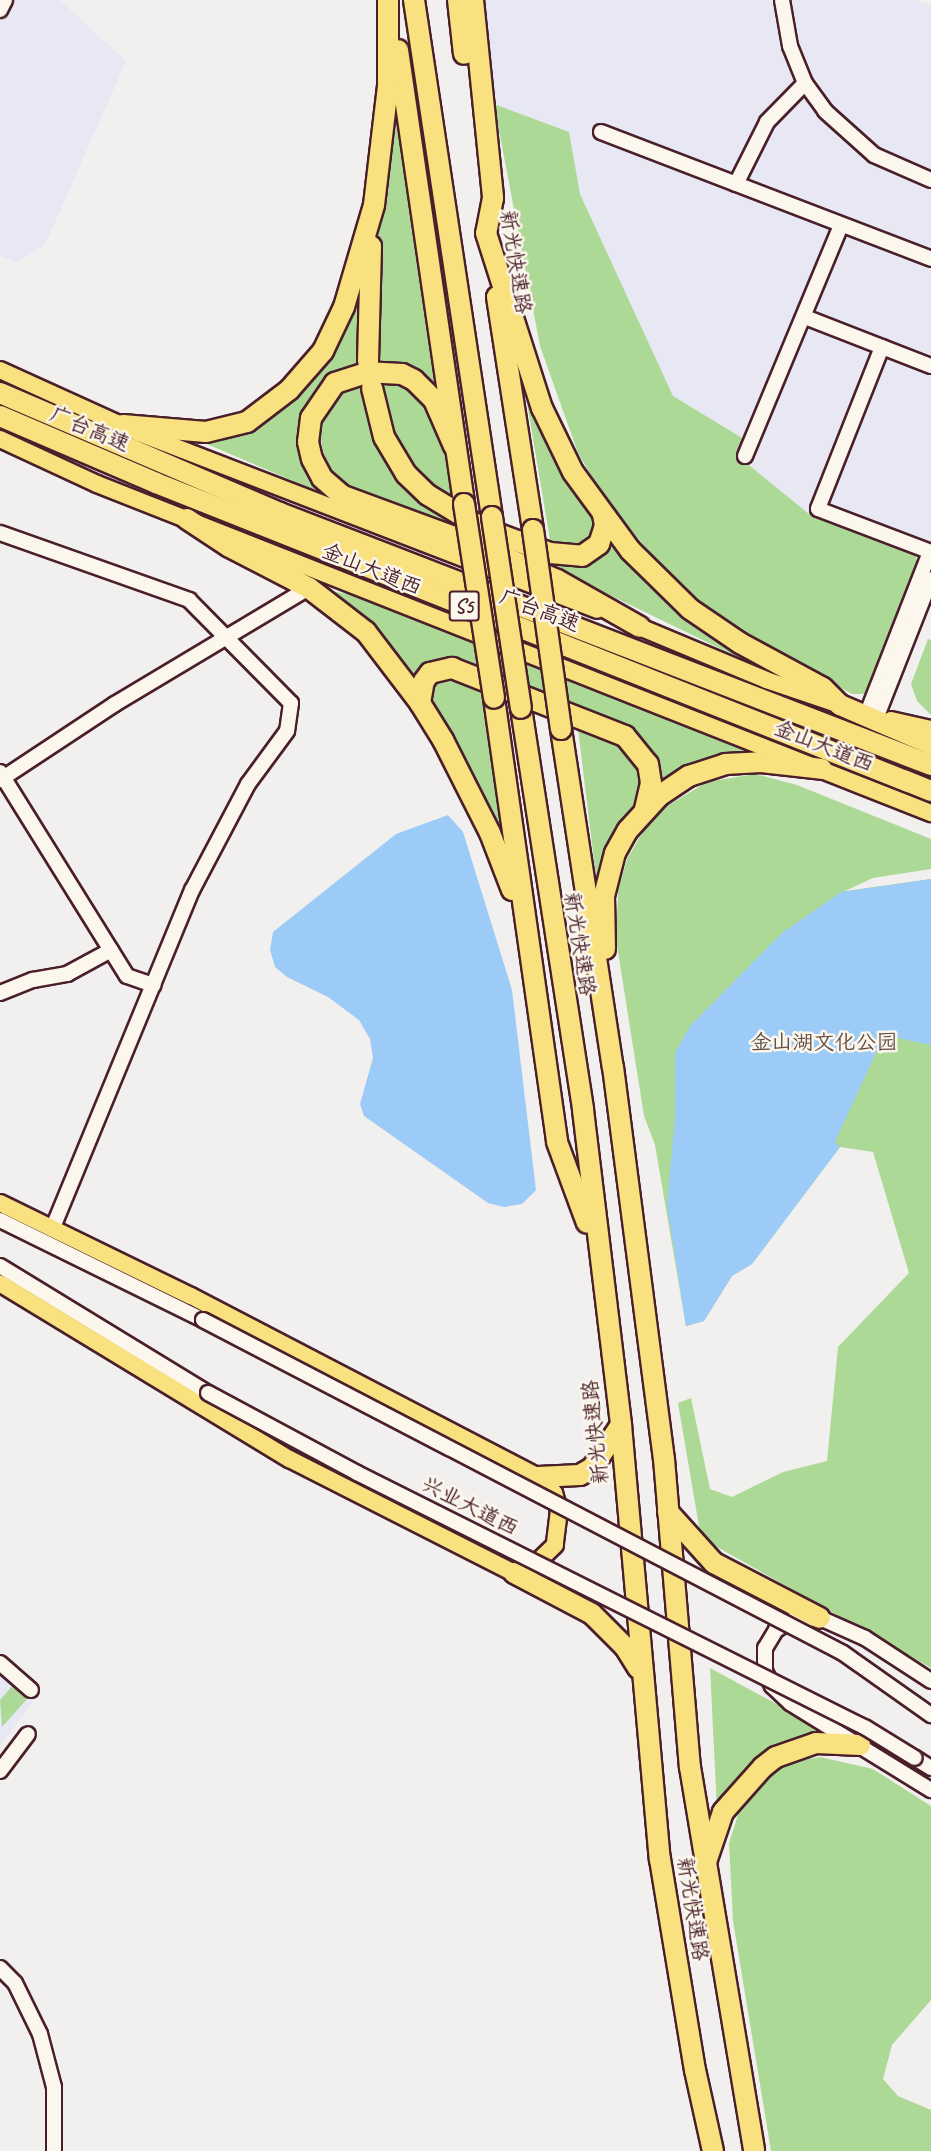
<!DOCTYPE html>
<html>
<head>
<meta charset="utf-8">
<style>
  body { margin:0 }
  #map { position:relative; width:931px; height:2151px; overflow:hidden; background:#f2f0ef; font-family:Caveat,"LXGW WenKai TC",sans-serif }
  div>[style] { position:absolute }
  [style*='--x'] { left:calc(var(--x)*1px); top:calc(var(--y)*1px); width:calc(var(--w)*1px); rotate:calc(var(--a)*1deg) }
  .built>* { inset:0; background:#e7e8f3 }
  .green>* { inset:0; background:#add997 }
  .water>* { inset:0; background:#9bcbf6 }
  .roads { filter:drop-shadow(2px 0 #4a1f2b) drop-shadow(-2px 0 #4a1f2b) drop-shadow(0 2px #4a1f2b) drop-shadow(0 -2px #4a1f2b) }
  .minor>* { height:14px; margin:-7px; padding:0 7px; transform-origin:7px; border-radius:7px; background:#fbf7ec }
  .major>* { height:16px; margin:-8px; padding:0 8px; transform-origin:8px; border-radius:8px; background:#fae180 }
  .highway>* { height:20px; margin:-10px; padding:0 10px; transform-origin:10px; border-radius:10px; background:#fae180 }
  .bridges { filter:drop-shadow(2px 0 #4a1f2b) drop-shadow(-2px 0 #4a1f2b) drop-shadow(0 2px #4a1f2b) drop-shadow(0 -2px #4a1f2b) }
  .minor-bridge>* { height:14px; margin:-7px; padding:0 7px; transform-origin:7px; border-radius:7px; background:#fbf7ec }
  .highway-bridge>* { height:20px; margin:-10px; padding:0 10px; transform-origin:10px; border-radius:10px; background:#fae180 }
  span { translate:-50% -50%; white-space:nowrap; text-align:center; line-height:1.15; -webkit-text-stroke:5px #fbf7ec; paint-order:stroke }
  .shield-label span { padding:2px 4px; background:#fbf7ec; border:2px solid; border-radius:4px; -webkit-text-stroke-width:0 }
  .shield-label { font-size:20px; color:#4a1f2b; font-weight:700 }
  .street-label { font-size:21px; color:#4a1f2b }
  .park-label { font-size:21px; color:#634e46 }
</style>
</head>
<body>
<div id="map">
  <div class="built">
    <div style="clip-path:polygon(0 0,60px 0,126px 61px,45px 245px,17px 262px,0 256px)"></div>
    <div style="clip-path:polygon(484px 0,915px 0,931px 5px,931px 574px,916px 556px,809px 514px,745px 462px,739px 451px,744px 438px,673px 396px,580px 194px,569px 132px,494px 104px)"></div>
    <div style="clip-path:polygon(0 1656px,40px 1692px,0 1746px)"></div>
  </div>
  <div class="green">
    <div style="clip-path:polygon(494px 104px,569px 132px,580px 194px,673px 396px,744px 439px,739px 451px,745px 462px,809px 514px,916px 556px,917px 567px,869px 690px,864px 694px,852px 694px,730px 629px,665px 570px,606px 501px,578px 453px,540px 346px)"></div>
    <div style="clip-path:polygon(392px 111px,397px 111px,437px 395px,374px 365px,371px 302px)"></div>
    <div style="clip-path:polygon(360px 291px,358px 363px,346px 369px,310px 431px,340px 501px,202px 442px,203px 438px,251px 427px,349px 318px)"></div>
    <div style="clip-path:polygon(522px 373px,597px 515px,597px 537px,578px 550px,551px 546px)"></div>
    <div style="clip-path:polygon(377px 376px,413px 387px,440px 422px,452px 500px,432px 491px,394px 446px)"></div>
    <div style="clip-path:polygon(365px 378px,401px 478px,581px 564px,598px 558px,611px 534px,749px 654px,746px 661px,558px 570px,356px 494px,344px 485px,329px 467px,323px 451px,320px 433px,322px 418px,337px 394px,351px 382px)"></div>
    <div style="clip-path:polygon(326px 590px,363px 597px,766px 756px,654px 792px,649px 754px,446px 661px,416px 683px)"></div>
    <div style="clip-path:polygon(928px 639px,931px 640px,931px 715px,917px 701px,911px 684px)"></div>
    <div style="clip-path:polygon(437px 675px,480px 684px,506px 857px,429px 704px,430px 681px)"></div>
    <div style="clip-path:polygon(577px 721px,630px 747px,646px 784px,638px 808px,601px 884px,597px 885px)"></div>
    <div style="clip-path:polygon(755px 774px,797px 785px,931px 839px,931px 869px,873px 878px,845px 891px,931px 879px,931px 1668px,701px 1538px,678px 1403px,691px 1398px,710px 1489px,732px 1497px,783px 1472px,827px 1461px,838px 1347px,909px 1273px,873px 1152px,840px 1147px,752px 1264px,732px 1276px,704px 1321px,686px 1326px,655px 1145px,644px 1116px,616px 939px,618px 891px,627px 859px,645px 828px,662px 809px,707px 782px)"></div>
    <div style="clip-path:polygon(710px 1668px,834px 1735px,800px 1738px,772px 1751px,747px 1768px,717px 1810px)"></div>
    <div style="clip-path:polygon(13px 1685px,28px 1698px,2px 1727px,0 1700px)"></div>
    <div style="clip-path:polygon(820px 1757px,873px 1769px,931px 1806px,931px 2000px,892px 2045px,883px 2079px,898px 2096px,931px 2110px,931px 2151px,771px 2151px,733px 1921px,729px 1843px,738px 1815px,759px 1783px,786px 1763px)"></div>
  </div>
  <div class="water">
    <div style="clip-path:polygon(448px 815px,463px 832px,512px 990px,536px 1190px,522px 1204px,504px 1207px,488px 1203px,364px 1116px,360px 1104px,373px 1058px,370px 1039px,359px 1020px,328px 997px,287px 977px,275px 967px,270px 950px,273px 932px,396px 834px)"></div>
    <div style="clip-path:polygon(931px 879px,931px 1045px,898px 1038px,879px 1046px,835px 1142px,840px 1147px,752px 1264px,732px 1276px,704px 1321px,686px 1326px,667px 1204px,675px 1118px,675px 1053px,690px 1026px,782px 933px,841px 892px)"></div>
  </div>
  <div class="roads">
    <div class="minor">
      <div style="--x:782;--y:0;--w:47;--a:80.1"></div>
      <div style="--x:790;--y:46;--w:40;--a:68"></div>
      <div style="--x:805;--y:83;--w:34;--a:54"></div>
      <div style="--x:825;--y:111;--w:66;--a:41.9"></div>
      <div style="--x:874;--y:155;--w:62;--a:23.7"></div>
      <div style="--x:0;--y:10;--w:11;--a:-63"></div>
      <div style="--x:601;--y:132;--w:354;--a:21"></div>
      <div style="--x:736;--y:184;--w:69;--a:-63.4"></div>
      <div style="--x:767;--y:122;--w:54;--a:-45.7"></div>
      <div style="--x:805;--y:317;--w:135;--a:21.3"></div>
      <div style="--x:882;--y:347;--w:174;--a:111.6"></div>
      <div style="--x:818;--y:509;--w:121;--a:20.8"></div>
      <div style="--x:745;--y:456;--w:250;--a:-67.4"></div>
      <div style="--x:0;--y:533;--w:201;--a:19.5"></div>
      <div style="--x:189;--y:600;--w:145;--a:45.3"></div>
      <div style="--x:291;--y:703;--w:28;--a:98"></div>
      <div style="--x:287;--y:731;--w:66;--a:126.3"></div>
      <div style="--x:248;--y:784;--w:120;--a:117.8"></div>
      <div style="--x:192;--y:890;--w:367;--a:112.4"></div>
      <div style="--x:867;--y:713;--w:173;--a:-68.6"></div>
      <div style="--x:877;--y:716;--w:147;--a:-68.5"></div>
      <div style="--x:0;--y:772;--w:240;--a:58.1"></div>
      <div style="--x:127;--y:976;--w:28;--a:19"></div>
      <div style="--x:0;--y:780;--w:138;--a:-33.5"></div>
      <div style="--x:115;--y:704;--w:226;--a:-30.9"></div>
      <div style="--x:0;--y:993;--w:35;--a:-22"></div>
      <div style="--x:33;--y:980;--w:35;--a:-10"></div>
      <div style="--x:67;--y:974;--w:50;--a:-28.6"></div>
      <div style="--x:0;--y:1220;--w:226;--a:26.2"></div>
      <div style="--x:0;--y:1266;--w:244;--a:31.4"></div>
      <div style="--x:0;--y:1663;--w:41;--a:41.1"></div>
      <div style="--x:931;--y:1681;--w:79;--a:-146.9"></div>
      <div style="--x:865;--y:1638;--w:49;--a:-156"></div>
      <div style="--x:820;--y:1618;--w:28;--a:176"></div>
      <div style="--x:792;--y:1620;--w:19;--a:148"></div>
      <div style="--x:776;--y:1630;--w:21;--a:121"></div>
      <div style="--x:765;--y:1648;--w:23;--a:90"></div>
      <div style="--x:765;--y:1671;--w:17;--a:65"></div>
      <div style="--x:772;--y:1686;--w:25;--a:43"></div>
      <div style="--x:790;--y:1703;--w:166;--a:31.7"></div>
      <div style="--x:915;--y:1758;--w:19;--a:32"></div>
      <div style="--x:0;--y:1771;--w:46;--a:-52.9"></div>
      <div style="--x:0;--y:1968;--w:21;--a:45"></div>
      <div style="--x:15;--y:1983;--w:57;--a:63.9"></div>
      <div style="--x:40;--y:2034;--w:55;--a:75.2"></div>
      <div style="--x:54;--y:2087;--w:64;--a:90"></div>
    </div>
    <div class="major">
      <div style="--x:0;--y:370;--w:153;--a:24.4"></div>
      <div style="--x:139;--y:433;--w:491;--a:21.1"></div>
      <div style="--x:0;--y:439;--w:107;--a:24.9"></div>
      <div style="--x:97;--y:484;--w:897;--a:21.53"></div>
      <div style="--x:630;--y:623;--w:147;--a:22.7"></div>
      <div style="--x:766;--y:680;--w:78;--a:18.7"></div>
      <div style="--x:891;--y:720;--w:41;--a:12.7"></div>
      <div style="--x:0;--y:1203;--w:212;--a:26"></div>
      <div style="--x:191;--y:1296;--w:391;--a:27.5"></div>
      <div style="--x:538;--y:1477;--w:23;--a:45"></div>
      <div style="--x:554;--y:1493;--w:18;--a:74"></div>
      <div style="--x:559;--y:1510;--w:35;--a:97"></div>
      <div style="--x:555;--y:1545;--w:36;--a:136"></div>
      <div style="--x:529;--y:1570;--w:15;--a:169"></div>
      <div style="--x:514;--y:1573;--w:252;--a:-153.1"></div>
      <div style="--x:289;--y:1459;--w:338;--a:-148.7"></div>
    </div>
    <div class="highway">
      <div style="--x:414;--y:0;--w:523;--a:81.42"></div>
      <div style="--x:458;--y:0;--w:54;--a:83.7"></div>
      <div style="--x:473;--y:0;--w:199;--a:84.2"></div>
      <div style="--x:493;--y:198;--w:36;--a:101"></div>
      <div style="--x:486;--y:233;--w:184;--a:72.3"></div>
      <div style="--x:542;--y:408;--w:71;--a:64.2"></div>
      <div style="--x:573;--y:472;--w:97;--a:53.8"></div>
      <div style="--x:630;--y:550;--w:84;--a:44.5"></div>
      <div style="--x:690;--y:609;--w:60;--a:34.2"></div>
      <div style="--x:740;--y:643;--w:94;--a:28.5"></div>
      <div style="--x:823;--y:688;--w:24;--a:45"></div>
      <div style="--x:840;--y:705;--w:99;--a:23.2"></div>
      <div style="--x:398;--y:50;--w:459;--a:81.7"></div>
      <div style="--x:497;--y:297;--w:236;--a:81.2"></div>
      <div style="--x:368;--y:361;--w:115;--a:-88.5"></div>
      <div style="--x:372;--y:388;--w:50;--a:76.2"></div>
      <div style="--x:384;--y:437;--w:43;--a:59.3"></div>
      <div style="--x:406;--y:474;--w:30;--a:44"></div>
      <div style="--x:428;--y:495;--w:63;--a:31.4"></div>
      <div style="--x:482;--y:528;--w:72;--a:20.2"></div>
      <div style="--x:550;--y:553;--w:32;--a:5"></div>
      <div style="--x:582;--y:556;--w:21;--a:-35"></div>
      <div style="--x:599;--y:544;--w:20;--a:-72"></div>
      <div style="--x:605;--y:525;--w:10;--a:-101"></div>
      <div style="--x:0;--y:393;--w:305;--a:23.2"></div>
      <div style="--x:280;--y:513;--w:698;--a:21.16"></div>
      <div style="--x:0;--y:416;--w:170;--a:23.2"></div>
      <div style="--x:156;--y:483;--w:834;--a:21.67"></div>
      <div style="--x:123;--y:425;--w:83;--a:4.8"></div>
      <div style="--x:206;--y:432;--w:42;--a:-13.7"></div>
      <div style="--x:247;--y:422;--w:53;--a:-37.3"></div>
      <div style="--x:289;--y:390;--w:52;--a:-48.9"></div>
      <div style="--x:323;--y:351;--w:49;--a:-64.5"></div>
      <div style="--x:344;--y:307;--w:106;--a:-73.6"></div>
      <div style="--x:374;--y:205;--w:120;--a:-83.3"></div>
      <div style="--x:388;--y:86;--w:86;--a:-90"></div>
      <div style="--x:454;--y:446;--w:50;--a:-113.5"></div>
      <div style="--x:434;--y:400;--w:28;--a:-135"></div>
      <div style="--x:414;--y:380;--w:13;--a:-153"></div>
      <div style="--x:402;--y:374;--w:33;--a:-177"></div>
      <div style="--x:369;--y:372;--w:36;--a:162"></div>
      <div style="--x:335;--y:383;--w:42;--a:124.4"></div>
      <div style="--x:311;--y:418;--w:24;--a:97"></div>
      <div style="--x:308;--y:442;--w:17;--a:77"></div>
      <div style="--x:312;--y:459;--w:21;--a:62"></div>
      <div style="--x:322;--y:478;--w:28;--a:41"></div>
      <div style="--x:343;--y:496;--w:150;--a:20.2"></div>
      <div style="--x:484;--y:548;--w:80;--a:23.7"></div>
      <div style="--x:557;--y:580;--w:95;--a:29.5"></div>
      <div style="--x:187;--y:519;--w:49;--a:33.4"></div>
      <div style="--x:228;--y:546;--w:91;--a:27.4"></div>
      <div style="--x:309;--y:588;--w:72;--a:37.7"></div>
      <div style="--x:366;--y:632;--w:89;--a:52.7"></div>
      <div style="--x:420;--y:703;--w:44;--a:58.1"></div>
      <div style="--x:443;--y:740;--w:104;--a:63.2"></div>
      <div style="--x:490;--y:833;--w:61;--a:68.9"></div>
      <div style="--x:494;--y:698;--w:448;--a:81.9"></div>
      <div style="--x:557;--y:1142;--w:86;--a:69.7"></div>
      <div style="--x:420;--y:703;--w:22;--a:-80"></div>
      <div style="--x:424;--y:681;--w:10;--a:-53"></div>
      <div style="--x:430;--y:673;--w:23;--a:-13"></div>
      <div style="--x:452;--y:668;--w:186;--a:21.5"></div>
      <div style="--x:625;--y:736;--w:36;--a:51"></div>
      <div style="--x:648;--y:764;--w:19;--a:81"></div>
      <div style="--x:651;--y:783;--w:27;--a:103"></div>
      <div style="--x:521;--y:708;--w:407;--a:81.2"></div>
      <div style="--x:583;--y:1110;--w:317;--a:83.1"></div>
      <div style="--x:621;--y:1425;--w:436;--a:84.9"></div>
      <div style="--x:660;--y:1859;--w:214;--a:80.6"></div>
      <div style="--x:695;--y:2070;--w:83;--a:77.5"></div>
      <div style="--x:561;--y:729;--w:342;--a:81.3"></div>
      <div style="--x:613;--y:1067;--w:395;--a:82.6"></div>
      <div style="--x:664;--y:1459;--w:309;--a:85.2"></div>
      <div style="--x:690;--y:1767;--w:389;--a:80.5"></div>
      <div style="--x:605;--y:949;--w:53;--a:-91.1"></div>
      <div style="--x:604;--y:896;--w:44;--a:-75.7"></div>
      <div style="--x:615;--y:853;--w:26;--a:-61"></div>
      <div style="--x:628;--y:830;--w:46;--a:-47.6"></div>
      <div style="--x:659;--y:796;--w:36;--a:-34"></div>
      <div style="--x:689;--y:776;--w:38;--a:-18"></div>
      <div style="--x:725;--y:764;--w:36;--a:-3"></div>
      <div style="--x:761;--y:762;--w:61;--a:6.5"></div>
      <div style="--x:538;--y:1477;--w:42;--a:-2.7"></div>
      <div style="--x:580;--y:1475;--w:14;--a:-30"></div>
      <div style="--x:592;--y:1468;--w:52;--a:-56"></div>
      <div style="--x:668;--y:1512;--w:69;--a:48"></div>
      <div style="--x:714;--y:1563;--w:119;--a:27.4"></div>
      <div style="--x:514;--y:1573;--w:88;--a:27.7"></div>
      <div style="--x:592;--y:1614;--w:47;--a:45"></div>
      <div style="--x:625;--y:1647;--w:25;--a:58"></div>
      <div style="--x:705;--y:1865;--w:56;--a:-71.2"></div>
      <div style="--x:723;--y:1812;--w:60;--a:-48.4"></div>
      <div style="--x:763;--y:1767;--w:16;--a:-38"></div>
      <div style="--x:776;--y:1757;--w:42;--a:-19.3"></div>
      <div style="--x:816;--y:1743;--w:44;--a:2.6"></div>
    </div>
  </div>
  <div class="bridges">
    <div class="minor-bridge">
      <div style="--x:203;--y:1320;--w:721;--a:27.49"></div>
      <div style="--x:843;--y:1653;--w:108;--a:35.2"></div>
      <div style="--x:208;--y:1393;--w:169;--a:28.2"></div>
      <div style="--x:357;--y:1473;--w:569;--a:26.61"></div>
      <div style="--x:866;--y:1728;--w:57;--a:31.5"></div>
    </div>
    <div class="highway-bridge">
      <div style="--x:464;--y:504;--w:196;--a:81.2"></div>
      <div style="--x:492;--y:517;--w:193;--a:81.4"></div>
      <div style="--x:533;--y:530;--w:201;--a:82"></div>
    </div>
  </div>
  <div class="shield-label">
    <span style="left:464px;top:606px">S5</span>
  </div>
  <div class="street-label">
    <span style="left:516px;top:262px;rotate:81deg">新光快速路</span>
    <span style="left:90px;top:429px;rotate:23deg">广台高速</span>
    <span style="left:372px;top:569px;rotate:22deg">金山大道西</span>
    <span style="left:540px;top:610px;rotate:21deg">广台高速</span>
    <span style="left:824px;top:746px;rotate:22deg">金山大道西</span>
    <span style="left:580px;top:944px;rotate:81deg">新光快速路</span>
    <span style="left:595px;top:1432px;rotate:-96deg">新光快速路</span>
    <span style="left:470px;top:1506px;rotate:27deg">兴业大道西</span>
    <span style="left:693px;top:1909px;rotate:81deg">新光快速路</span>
  </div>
  <div class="park-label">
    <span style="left:824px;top:1042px">金山湖文化公园</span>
  </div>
</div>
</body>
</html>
